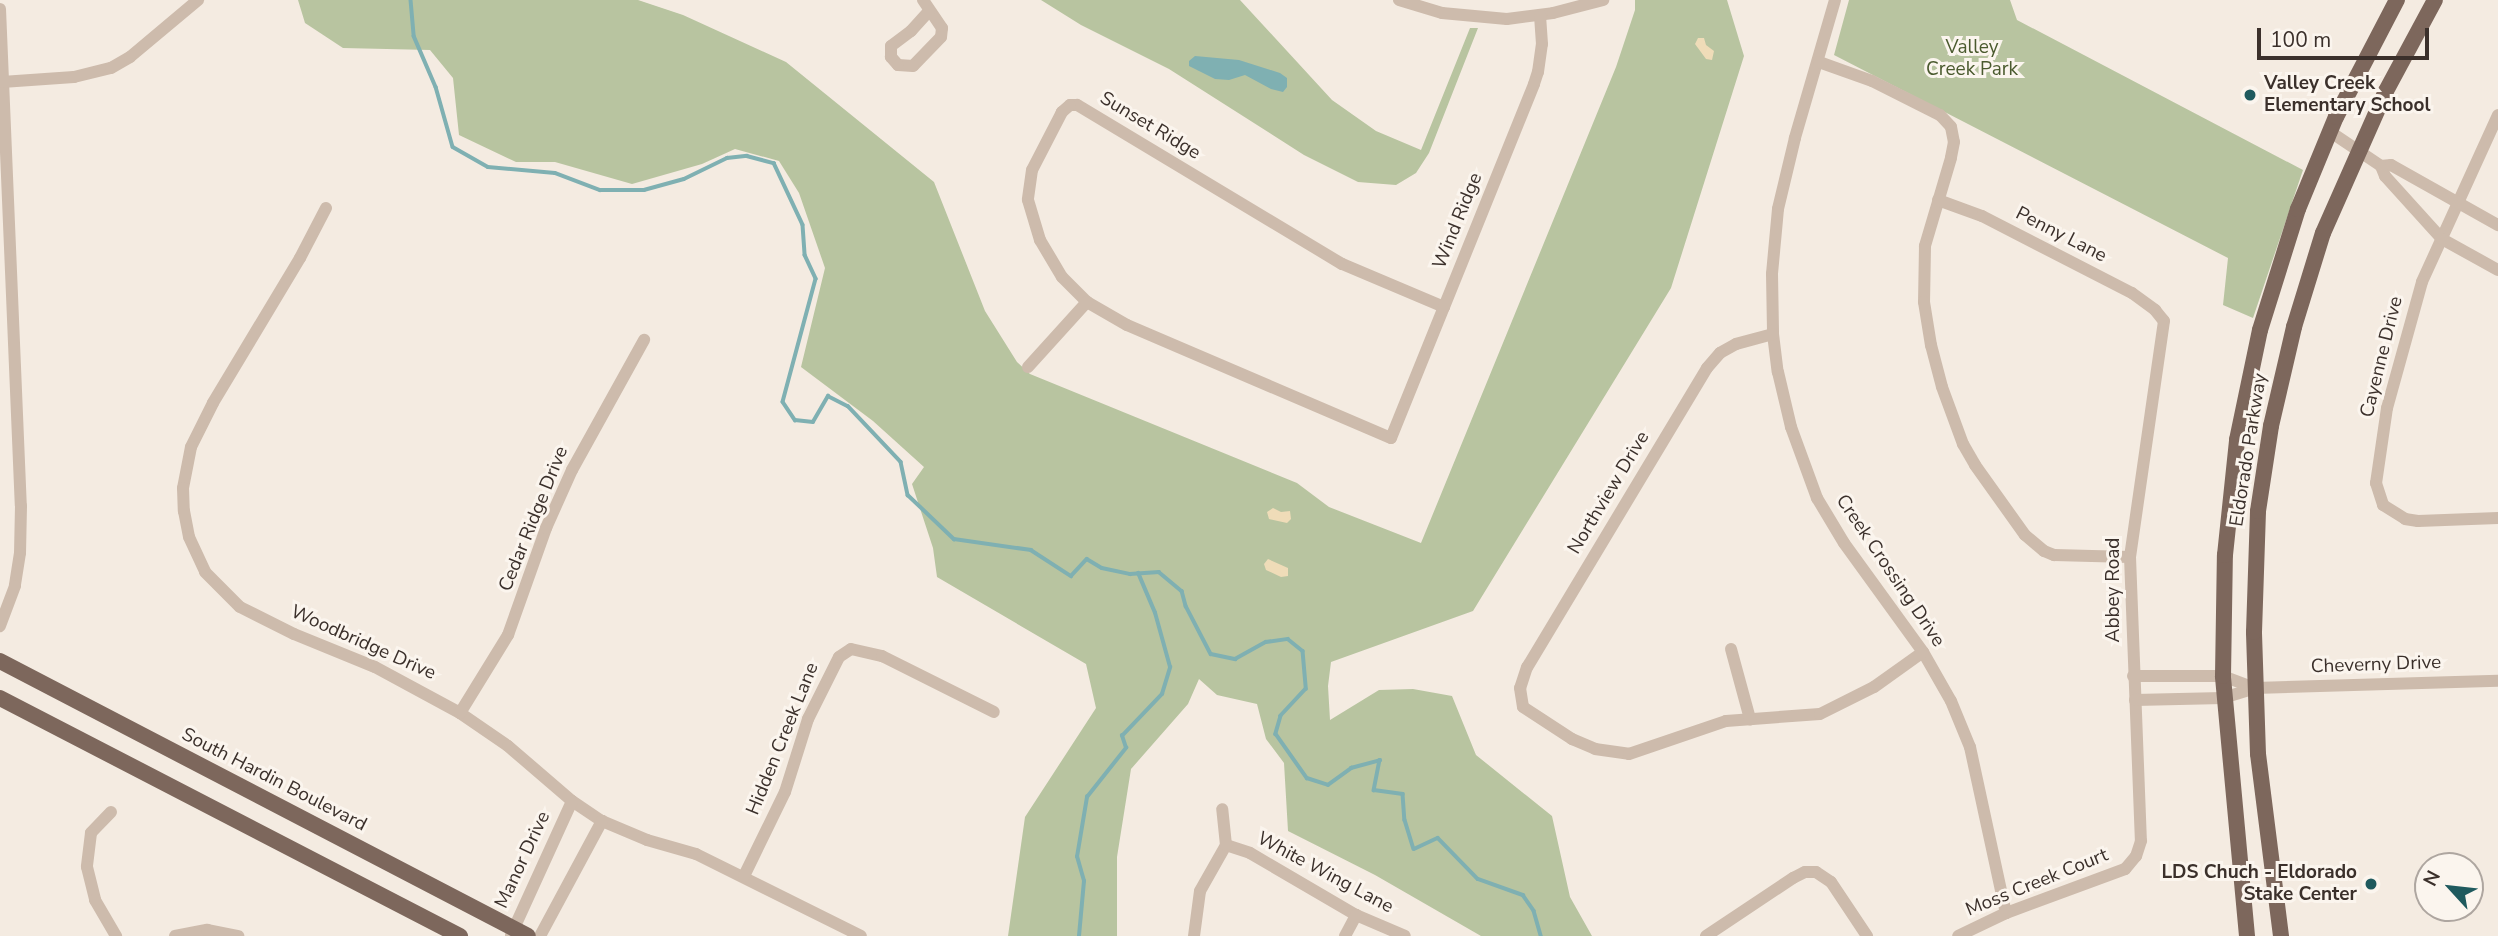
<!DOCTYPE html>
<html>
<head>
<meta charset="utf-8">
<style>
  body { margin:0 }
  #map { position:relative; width:2498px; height:936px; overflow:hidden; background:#f4ebe1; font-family:"Nunito Sans",sans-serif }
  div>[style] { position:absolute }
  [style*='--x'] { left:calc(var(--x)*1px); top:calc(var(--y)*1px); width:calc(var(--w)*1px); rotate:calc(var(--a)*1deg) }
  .green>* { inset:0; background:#b8c4a0 }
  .sand>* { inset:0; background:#efdcb8 }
  .water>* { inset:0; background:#7fb0b2 }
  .stream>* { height:3.5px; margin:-1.75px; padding:0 1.75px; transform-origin:1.75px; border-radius:1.75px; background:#7fb0b2 }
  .minor>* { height:12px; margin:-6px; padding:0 6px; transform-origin:6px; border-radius:6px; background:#cdbbac }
  .major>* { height:16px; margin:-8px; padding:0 8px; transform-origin:8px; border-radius:8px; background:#7d675c }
  .dots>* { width:19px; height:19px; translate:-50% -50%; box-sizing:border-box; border:4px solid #fbf5ee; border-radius:50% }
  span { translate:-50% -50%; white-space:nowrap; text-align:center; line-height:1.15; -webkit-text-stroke:6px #fbf5ee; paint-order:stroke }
  .park-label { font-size:19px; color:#4a5a2e }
  .poi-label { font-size:19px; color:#3b302b; font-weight:700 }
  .left { translate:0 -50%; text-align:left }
  .right { translate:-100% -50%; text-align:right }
  .street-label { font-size:19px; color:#3b302b }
  .north { position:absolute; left:2414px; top:852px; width:70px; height:70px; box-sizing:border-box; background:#fbf5ee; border:2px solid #aea6a0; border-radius:50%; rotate:297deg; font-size:19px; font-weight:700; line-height:28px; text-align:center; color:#3b302b }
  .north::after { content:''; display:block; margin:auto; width:24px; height:32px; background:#1f5a5e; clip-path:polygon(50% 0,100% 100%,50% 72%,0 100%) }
  .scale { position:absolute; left:2257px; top:28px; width:172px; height:32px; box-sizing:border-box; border:4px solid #3b302b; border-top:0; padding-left:9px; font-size:21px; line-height:24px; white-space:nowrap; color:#3b302b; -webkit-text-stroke:5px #fbf5ee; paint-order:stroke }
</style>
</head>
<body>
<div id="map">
  <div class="green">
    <div style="clip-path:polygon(298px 0,638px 0,683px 15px,786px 62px,934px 182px,985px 311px,1017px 362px,1030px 374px,1297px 483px,1329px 507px,1421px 543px,1616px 67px,1635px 10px,1635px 0,1727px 0,1744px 56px,1671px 288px,1473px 611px,1331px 662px,1328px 686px,1330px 720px,1379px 690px,1413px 689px,1452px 696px,1476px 755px,1552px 816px,1570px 897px,1592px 936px,1481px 936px,1375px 875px,1288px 831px,1284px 763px,1266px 739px,1257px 704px,1217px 695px,1199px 679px,1188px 704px,1131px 769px,1117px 857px,1117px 936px,1008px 936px,1025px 817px,1096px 708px,1086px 664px,937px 577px,933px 548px,912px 484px,924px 467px,873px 421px,801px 367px,825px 268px,799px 193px,779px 161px,735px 149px,702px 164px,632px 184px,555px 162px,516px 162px,459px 135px,453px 78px,430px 50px,343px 48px,305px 23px)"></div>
    <div style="clip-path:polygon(1041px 0,1240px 0,1332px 100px,1376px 131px,1421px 150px,1470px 28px,1478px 28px,1429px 153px,1416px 173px,1396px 185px,1358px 182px,1304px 155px,1169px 69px,1081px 25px)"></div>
    <div style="clip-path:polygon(1849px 0,2010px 0,2017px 20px,2303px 170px,2253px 318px,2223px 305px,2228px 258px,1834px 55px)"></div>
  </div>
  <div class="sand">
    <div style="clip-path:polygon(1698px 38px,1704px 38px,1706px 45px,1714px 51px,1712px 60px,1706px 59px,1695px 44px)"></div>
    <div style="clip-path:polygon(1273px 508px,1281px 512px,1290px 511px,1291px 519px,1287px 523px,1269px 519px,1267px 512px)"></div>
    <div style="clip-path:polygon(1268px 559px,1288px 568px,1288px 576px,1281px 577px,1266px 570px,1264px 564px)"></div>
  </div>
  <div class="water">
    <div style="clip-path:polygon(1195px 56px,1239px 60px,1280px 73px,1287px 78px,1287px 87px,1283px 92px,1271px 89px,1245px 75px,1229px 80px,1215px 79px,1189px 66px,1189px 61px)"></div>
  </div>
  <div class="stream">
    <div style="--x:411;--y:0;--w:36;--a:85"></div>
    <div style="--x:414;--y:36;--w:56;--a:66.7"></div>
    <div style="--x:436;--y:87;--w:62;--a:74.2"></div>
    <div style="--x:453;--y:147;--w:40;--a:29.7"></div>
    <div style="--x:488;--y:167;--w:67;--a:5.1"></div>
    <div style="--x:555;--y:173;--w:48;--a:20.7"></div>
    <div style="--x:600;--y:190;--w:44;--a:0"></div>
    <div style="--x:644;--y:190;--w:41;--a:-15.4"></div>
    <div style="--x:684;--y:179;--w:48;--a:-26"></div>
    <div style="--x:727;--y:158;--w:20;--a:-6"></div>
    <div style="--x:747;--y:156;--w:28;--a:15"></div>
    <div style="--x:774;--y:163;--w:68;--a:64.9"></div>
    <div style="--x:803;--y:225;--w:30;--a:86"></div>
    <div style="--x:805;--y:255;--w:26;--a:65"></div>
    <div style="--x:816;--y:279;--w:127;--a:105"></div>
    <div style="--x:783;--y:402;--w:22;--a:56"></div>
    <div style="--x:795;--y:420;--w:18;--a:6"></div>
    <div style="--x:813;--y:422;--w:30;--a:-60"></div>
    <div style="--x:828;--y:396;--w:22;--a:27"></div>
    <div style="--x:848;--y:406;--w:77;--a:46.6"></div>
    <div style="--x:901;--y:462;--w:34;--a:78"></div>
    <div style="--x:908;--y:495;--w:64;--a:43.7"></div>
    <div style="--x:954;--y:539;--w:78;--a:8.1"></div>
    <div style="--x:1031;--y:550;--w:48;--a:33"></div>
    <div style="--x:1071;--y:576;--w:23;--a:-47"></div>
    <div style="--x:1087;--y:559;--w:17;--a:31"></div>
    <div style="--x:1102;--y:568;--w:29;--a:12"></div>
    <div style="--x:1130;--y:574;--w:29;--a:-4"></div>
    <div style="--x:1159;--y:572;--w:30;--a:40"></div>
    <div style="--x:1182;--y:591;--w:16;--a:75"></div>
    <div style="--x:1186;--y:606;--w:54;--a:62.5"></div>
    <div style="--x:1211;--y:654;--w:25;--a:12"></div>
    <div style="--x:1235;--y:659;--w:35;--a:-29"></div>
    <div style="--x:1266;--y:642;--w:22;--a:-8"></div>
    <div style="--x:1288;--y:639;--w:19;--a:39"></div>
    <div style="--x:1303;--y:651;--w:38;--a:85"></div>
    <div style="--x:1306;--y:689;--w:37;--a:133"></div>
    <div style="--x:1281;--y:716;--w:19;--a:106"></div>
    <div style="--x:1276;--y:734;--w:54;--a:54.8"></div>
    <div style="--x:1307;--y:778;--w:22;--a:18"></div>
    <div style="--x:1328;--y:785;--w:29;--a:-36"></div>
    <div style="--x:1351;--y:768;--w:30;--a:-15"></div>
    <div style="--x:1380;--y:760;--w:31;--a:101"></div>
    <div style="--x:1374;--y:790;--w:29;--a:8"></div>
    <div style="--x:1403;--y:794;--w:26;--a:86"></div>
    <div style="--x:1405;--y:820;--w:30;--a:73"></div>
    <div style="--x:1414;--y:849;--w:26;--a:-25"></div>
    <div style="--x:1438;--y:838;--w:57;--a:45.7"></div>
    <div style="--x:1478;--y:879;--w:48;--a:19.6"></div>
    <div style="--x:1523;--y:895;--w:19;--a:55"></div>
    <div style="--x:1534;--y:911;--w:26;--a:74"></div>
    <div style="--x:1079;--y:936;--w:55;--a:-84.8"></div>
    <div style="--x:1084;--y:881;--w:25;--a:-106"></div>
    <div style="--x:1077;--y:857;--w:61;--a:-80.5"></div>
    <div style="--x:1087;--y:797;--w:63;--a:-51.5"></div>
    <div style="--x:1126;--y:748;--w:13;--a:-108"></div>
    <div style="--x:1122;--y:736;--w:58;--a:-46.4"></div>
    <div style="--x:1162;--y:694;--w:28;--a:-73"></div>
    <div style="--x:1170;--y:667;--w:56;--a:-105.5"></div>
    <div style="--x:1155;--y:613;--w:43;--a:-113"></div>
  </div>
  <div class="minor">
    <div style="--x:923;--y:0;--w:34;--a:56"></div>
    <div style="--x:942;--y:28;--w:9;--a:96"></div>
    <div style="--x:941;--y:37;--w:40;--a:134"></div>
    <div style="--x:913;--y:66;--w:15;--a:-176"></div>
    <div style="--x:898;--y:65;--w:11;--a:-131"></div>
    <div style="--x:891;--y:57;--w:11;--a:-90"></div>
    <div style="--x:891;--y:46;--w:25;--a:-37"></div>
    <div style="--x:911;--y:31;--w:27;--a:-48"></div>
    <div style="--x:1399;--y:0;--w:45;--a:16.8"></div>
    <div style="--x:1442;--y:13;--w:65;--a:5.3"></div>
    <div style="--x:1507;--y:19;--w:46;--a:-7.4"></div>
    <div style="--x:1553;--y:13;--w:52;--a:-14.6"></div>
    <div style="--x:1835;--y:0;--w:144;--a:106.2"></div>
    <div style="--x:1795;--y:138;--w:73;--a:103.5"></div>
    <div style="--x:1778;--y:209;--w:65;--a:95.3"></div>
    <div style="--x:1772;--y:274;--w:60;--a:89"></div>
    <div style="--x:1773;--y:334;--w:38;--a:83"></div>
    <div style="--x:1778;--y:372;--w:57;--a:76.7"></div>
    <div style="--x:1791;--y:427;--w:76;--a:69.9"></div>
    <div style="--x:1817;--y:498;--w:52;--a:59"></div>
    <div style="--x:1844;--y:543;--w:135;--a:54.1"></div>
    <div style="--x:1923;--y:652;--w:56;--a:60.3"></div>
    <div style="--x:1951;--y:701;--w:50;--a:67.6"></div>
    <div style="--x:1970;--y:747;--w:170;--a:77.8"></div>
    <div style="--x:0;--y:9;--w:497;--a:87.6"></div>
    <div style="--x:21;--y:506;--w:47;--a:91.2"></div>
    <div style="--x:20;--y:553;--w:33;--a:99"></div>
    <div style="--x:15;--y:586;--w:43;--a:110.6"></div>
    <div style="--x:1819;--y:62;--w:56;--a:19.7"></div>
    <div style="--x:1872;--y:81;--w:76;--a:26.6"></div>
    <div style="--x:1940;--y:115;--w:16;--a:47"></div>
    <div style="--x:1951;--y:127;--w:15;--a:79"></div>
    <div style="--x:1954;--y:142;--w:16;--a:101"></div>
    <div style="--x:1951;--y:158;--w:92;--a:106.5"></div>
    <div style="--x:1925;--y:246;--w:56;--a:91"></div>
    <div style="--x:1924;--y:302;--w:44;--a:80.8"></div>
    <div style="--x:1931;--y:345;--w:43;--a:75.3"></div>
    <div style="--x:1942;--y:387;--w:61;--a:69.8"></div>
    <div style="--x:1963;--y:444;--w:24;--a:60"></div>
    <div style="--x:1975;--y:465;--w:86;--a:54.5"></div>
    <div style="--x:2025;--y:535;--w:25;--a:40"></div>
    <div style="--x:2044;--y:551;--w:11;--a:22"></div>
    <div style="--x:2054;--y:555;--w:76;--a:1.5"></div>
    <div style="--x:2;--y:82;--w:72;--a:-4"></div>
    <div style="--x:74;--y:77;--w:38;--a:-14"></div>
    <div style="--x:111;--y:68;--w:22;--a:-30"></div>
    <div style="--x:130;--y:57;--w:89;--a:-40"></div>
    <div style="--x:2498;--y:115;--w:183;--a:114.5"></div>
    <div style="--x:2422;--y:282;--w:131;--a:105.5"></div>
    <div style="--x:2387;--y:408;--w:76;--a:98.3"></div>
    <div style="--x:2376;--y:483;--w:23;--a:72"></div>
    <div style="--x:2383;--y:505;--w:26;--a:32"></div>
    <div style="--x:2405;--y:519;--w:13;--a:9"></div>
    <div style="--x:2418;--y:521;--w:80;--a:-2.1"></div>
    <div style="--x:2329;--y:131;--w:63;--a:33.9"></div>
    <div style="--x:2381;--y:166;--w:11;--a:68"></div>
    <div style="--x:2385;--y:176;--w:85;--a:47.9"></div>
    <div style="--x:2442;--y:239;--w:64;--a:29"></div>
    <div style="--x:2381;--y:166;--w:10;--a:-6"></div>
    <div style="--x:2391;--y:165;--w:123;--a:29.3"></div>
    <div style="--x:1938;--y:200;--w:47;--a:20"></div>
    <div style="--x:1982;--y:216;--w:169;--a:27.2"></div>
    <div style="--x:2132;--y:293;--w:29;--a:36"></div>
    <div style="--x:2155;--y:310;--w:14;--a:51"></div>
    <div style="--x:2164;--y:321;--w:238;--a:98.2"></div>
    <div style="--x:2130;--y:557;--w:284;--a:87.8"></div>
    <div style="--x:2141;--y:841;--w:16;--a:108"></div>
    <div style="--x:2136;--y:856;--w:17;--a:130"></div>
    <div style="--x:2125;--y:869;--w:127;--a:159.7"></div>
    <div style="--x:2006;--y:913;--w:53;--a:154.4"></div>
    <div style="--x:326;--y:208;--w:56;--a:117.5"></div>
    <div style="--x:300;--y:258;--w:169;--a:121"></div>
    <div style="--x:213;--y:403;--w:49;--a:116.6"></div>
    <div style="--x:191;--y:447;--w:42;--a:101"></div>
    <div style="--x:183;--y:488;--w:23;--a:88"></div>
    <div style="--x:184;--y:511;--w:26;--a:79"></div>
    <div style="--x:189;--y:537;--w:38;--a:65"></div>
    <div style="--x:205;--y:572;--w:49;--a:45"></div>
    <div style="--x:240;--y:607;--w:60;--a:26.6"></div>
    <div style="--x:294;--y:634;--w:87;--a:22.2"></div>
    <div style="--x:375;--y:667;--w:97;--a:28.4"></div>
    <div style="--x:460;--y:713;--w:58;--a:34.5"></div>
    <div style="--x:508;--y:746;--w:84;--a:40.7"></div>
    <div style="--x:572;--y:801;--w:36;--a:34"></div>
    <div style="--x:602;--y:821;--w:49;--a:22.9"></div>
    <div style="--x:647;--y:840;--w:51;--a:15.9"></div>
    <div style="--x:696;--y:854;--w:184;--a:26.4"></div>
    <div style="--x:1444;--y:307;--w:111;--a:-157.1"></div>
    <div style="--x:1342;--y:264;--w:309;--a:-149"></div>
    <div style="--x:1077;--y:105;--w:7;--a:180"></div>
    <div style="--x:1070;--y:105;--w:11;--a:139"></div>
    <div style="--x:1062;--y:112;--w:65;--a:117.3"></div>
    <div style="--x:1032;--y:170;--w:30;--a:98"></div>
    <div style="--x:1028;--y:200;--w:42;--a:73.3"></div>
    <div style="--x:1040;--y:240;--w:43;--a:59.3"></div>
    <div style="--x:1062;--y:277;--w:35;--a:45"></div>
    <div style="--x:1087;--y:302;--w:46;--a:29.9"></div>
    <div style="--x:1127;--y:325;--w:287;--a:23.2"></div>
    <div style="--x:1391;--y:438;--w:141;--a:-68"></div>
    <div style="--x:1444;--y:307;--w:240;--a:-68"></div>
    <div style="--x:1534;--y:84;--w:13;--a:-72"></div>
    <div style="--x:1538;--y:72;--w:28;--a:-82"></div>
    <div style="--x:1542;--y:44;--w:29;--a:-94"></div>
    <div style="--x:1773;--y:334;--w:38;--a:165"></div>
    <div style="--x:1736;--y:344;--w:18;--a:151"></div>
    <div style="--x:1720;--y:353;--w:20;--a:131"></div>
    <div style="--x:1707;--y:368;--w:349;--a:121"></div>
    <div style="--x:1527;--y:667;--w:22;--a:108"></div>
    <div style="--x:1520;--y:688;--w:19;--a:81"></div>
    <div style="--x:1523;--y:707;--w:59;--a:33.1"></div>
    <div style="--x:1572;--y:739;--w:25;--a:23"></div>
    <div style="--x:1595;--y:749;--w:34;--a:8"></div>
    <div style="--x:1629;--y:754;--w:102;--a:-18.8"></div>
    <div style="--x:1726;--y:721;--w:94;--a:-4.3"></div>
    <div style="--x:1820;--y:714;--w:60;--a:-26.6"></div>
    <div style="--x:1874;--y:687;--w:60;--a:-35.5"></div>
    <div style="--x:1028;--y:367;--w:88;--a:-47.8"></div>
    <div style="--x:1731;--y:649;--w:73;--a:74.8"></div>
    <div style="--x:2133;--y:676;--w:90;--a:0"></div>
    <div style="--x:2223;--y:676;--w:34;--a:21"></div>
    <div style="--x:2135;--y:700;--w:88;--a:-1.3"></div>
    <div style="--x:2223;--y:698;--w:34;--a:-17"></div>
    <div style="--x:2255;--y:688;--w:243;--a:-1.7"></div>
    <div style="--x:460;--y:713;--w:92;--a:-58.4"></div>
    <div style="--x:508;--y:635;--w:114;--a:-70.4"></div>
    <div style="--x:546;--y:528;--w:64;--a:-65.9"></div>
    <div style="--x:572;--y:470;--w:149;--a:-61"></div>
    <div style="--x:111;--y:812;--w:29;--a:134"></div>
    <div style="--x:91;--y:833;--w:34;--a:97"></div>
    <div style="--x:87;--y:867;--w:34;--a:76"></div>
    <div style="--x:95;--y:900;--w:42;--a:59.7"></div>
    <div style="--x:1226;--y:845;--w:25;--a:18"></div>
    <div style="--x:1250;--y:853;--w:123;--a:30.3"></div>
    <div style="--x:1356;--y:915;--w:53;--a:23.2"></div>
    <div style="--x:744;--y:876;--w:93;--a:-64"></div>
    <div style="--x:785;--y:792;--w:77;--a:-72.5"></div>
    <div style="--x:808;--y:719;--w:69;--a:-63.4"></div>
    <div style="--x:839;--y:657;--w:14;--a:-34"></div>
    <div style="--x:851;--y:649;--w:32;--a:13"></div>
    <div style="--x:882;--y:656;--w:125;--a:26.6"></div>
    <div style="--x:511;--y:935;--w:147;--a:-65.5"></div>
    <div style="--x:175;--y:936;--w:33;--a:-11"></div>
    <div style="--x:207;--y:930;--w:32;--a:11"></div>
    <div style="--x:540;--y:936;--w:131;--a:-61.7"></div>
    <div style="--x:1194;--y:936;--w:45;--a:-82.4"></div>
    <div style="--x:1200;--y:891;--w:53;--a:-60.5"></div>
    <div style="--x:1226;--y:845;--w:36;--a:-96"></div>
    <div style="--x:1345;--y:936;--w:24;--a:-62"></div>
    <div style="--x:1706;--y:936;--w:105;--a:-33.7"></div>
    <div style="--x:1793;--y:878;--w:13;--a:-27"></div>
    <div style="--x:1805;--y:872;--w:11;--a:0"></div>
    <div style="--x:1816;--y:872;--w:18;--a:34"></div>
    <div style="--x:1831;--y:882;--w:65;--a:56.3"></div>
  </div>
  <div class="major">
    <div style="--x:0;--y:661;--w:595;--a:27.51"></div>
    <div style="--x:0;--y:698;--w:518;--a:27.36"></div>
    <div style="--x:2247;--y:936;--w:261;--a:-95.3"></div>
    <div style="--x:2223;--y:676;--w:121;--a:-89.1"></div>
    <div style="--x:2225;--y:555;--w:116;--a:-84"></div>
    <div style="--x:2237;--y:440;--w:112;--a:-78.2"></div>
    <div style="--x:2260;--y:330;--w:127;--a:-72.6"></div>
    <div style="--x:2298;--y:209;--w:100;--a:-67.6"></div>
    <div style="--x:2336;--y:117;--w:132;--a:-62.5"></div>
    <div style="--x:2281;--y:936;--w:183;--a:-97.2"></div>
    <div style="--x:2258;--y:754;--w:122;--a:-91.9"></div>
    <div style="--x:2254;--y:632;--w:121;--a:-88.1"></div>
    <div style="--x:2258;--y:511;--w:86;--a:-81.3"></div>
    <div style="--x:2271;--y:426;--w:102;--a:-76.9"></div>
    <div style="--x:2294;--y:327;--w:98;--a:-72.9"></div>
    <div style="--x:2323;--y:233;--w:155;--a:-66.1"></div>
    <div style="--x:2386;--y:91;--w:103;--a:-61.7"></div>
  </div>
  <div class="dots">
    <div style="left:2250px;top:95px;background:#1f5a5e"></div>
    <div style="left:2371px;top:884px;background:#1f5a5e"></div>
  </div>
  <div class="park-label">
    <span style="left:1972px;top:59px">Valley<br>Creek Park</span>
  </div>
  <div class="poi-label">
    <span class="left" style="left:2264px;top:95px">Valley Creek<br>Elementary School</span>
    <span class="right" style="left:2357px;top:884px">LDS Chuch - Eldorado<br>Stake Center</span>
  </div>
  <div class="street-label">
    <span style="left:1150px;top:126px;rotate:31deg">Sunset Ridge</span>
    <span style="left:1458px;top:221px;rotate:-68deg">Wind Ridge</span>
    <span style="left:2061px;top:235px;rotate:27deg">Penny Lane</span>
    <span style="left:2382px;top:357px;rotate:-76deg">Cayenne Drive</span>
    <span style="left:2249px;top:450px;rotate:-81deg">Eldorado Parkway</span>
    <span style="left:1609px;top:493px;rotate:-59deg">Northview Drive</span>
    <span style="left:534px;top:519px;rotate:-68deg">Cedar Ridge Drive</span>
    <span style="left:1890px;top:571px;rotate:56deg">Creek Crossing Drive</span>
    <span style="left:2114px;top:590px;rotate:-90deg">Abbey Road</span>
    <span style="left:363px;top:643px;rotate:24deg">Woodbridge Drive</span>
    <span style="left:2376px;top:665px;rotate:-2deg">Cheverny Drive</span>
    <span style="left:783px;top:739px;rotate:-68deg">Hidden Creek Lane</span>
    <span style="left:274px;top:780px;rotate:27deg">South Hardin Boulevard</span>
    <span style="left:523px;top:860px;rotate:-65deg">Manor Drive</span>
    <span style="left:1325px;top:873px;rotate:28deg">White Wing Lane</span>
    <span style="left:2037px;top:883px;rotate:-22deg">Moss Creek Court</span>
  </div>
  <div class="north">N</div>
  <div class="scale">100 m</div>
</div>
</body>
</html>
